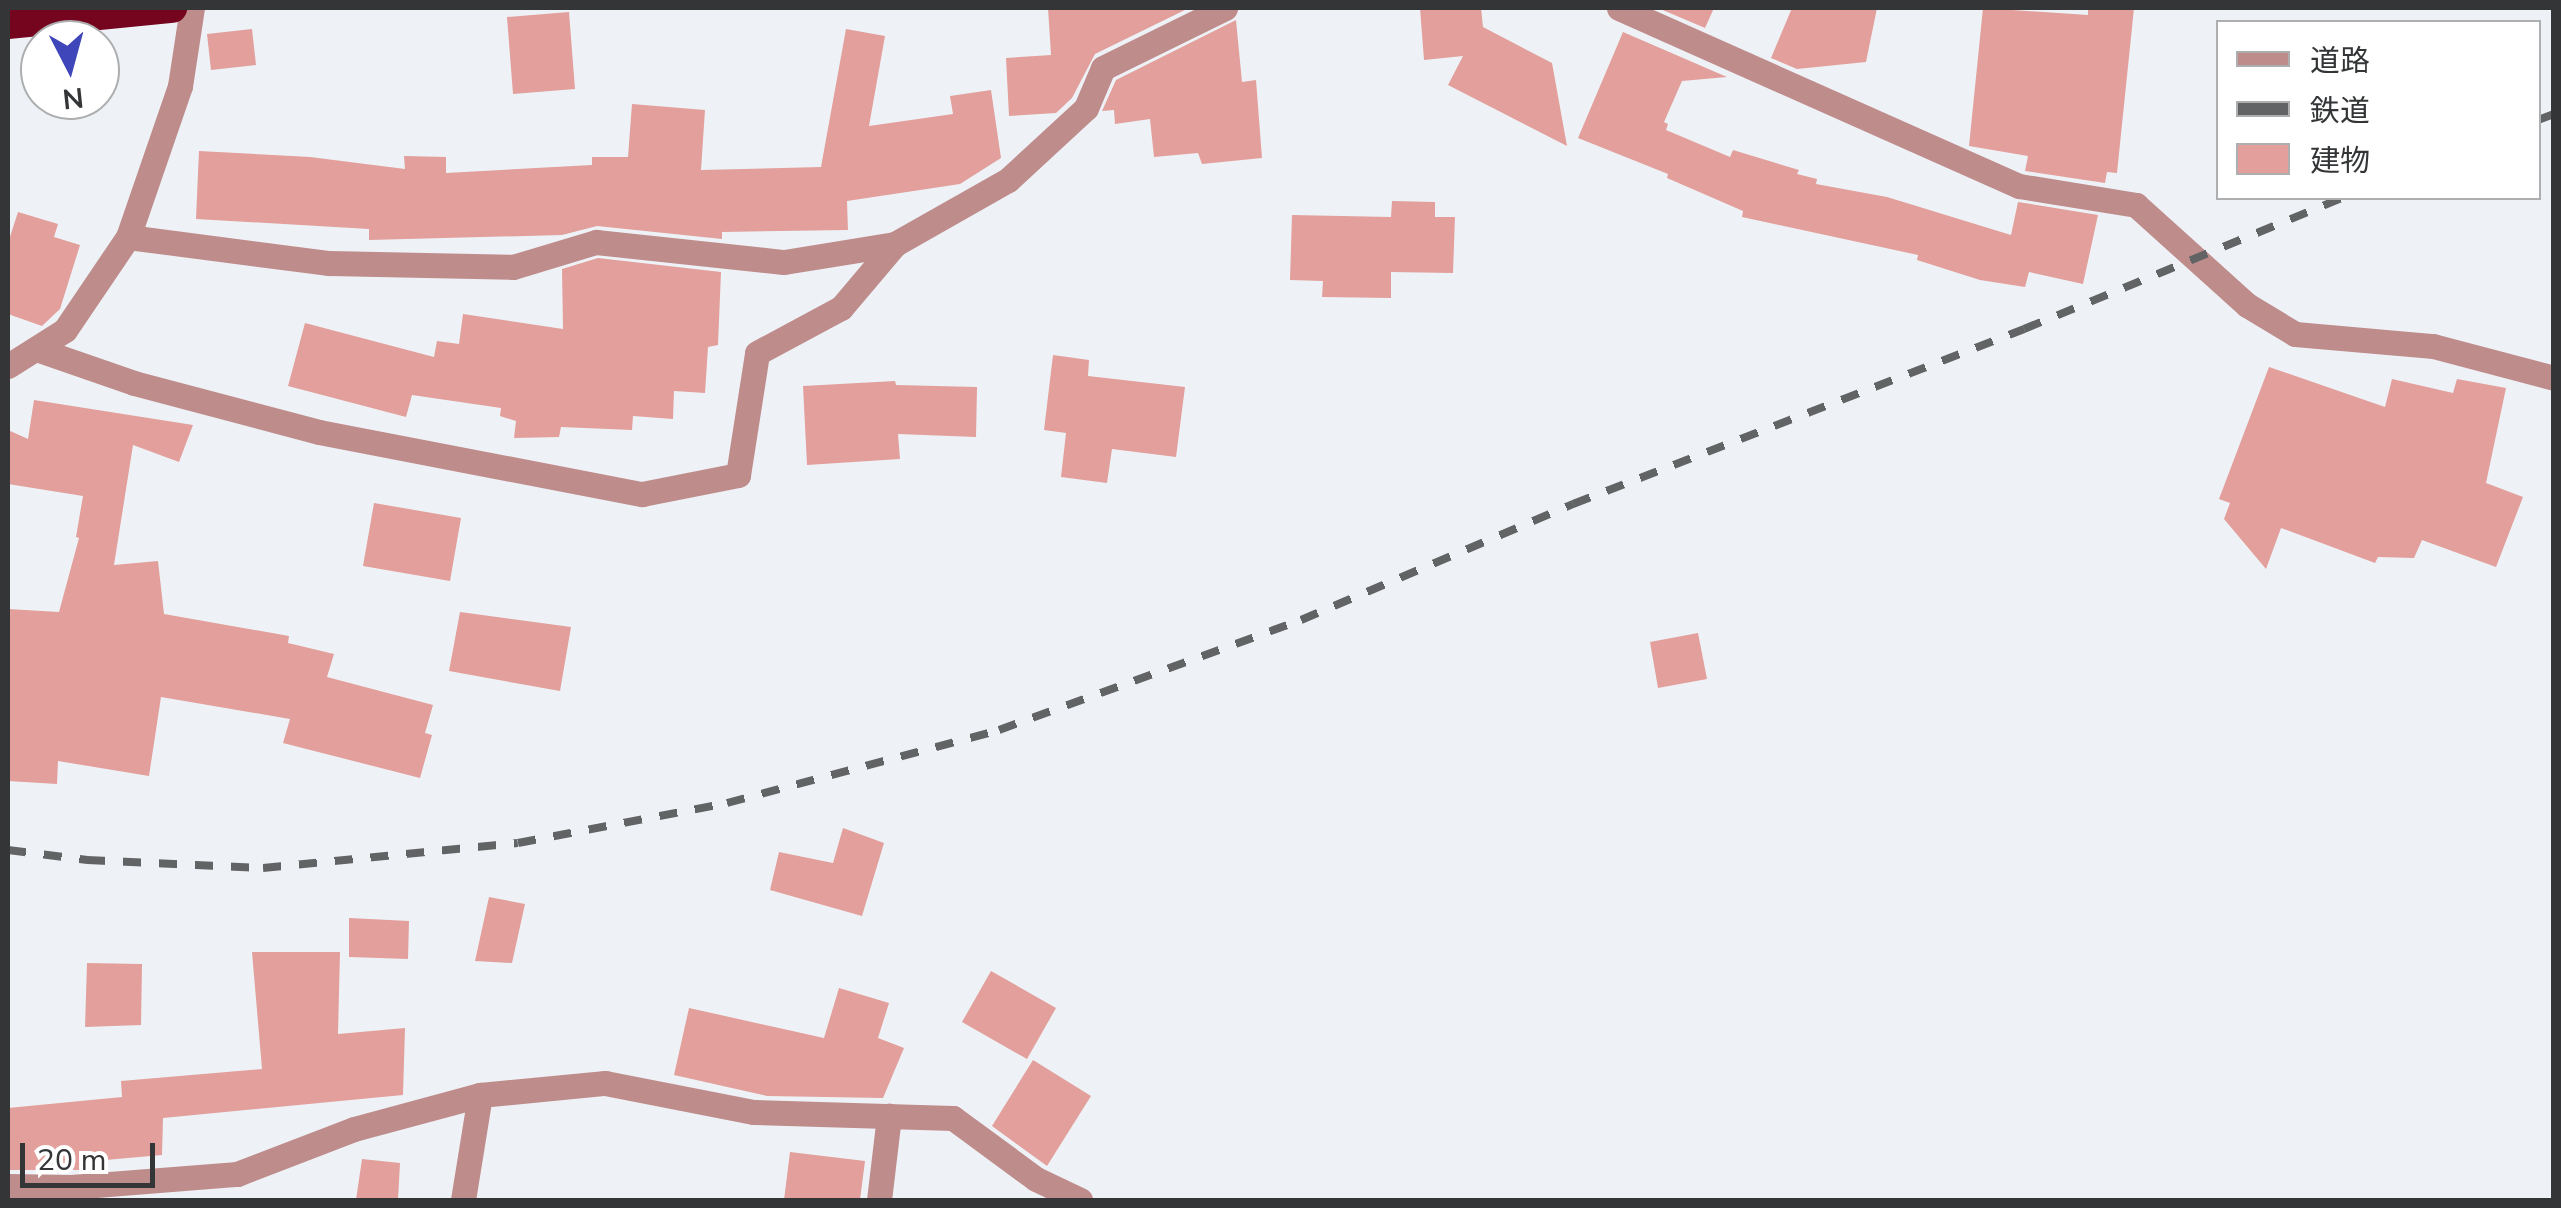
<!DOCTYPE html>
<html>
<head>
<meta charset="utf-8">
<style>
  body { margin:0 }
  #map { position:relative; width:2561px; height:1208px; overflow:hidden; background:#eef2f6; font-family:"Nunito Sans","Noto Sans JP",sans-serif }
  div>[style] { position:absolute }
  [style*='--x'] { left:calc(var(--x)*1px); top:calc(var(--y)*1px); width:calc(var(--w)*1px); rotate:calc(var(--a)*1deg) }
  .building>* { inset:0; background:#e29f9b }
  .minor>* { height:25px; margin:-12.5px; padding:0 12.5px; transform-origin:12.5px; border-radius:12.5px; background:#bf8c8c }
  .highway>* { height:30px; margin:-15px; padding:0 15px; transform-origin:15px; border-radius:15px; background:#75041e }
  .rail>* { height:8px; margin-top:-4px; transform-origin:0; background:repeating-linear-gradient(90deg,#616365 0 18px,transparent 0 36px) }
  span { translate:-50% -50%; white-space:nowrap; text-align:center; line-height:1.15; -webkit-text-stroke:8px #fff; paint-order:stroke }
  .frame { position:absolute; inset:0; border:10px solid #333536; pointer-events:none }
  .legend { position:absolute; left:2216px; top:20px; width:325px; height:180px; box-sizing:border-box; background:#fff; border:2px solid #adaeaf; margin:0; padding:12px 18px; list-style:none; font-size:30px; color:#333536 }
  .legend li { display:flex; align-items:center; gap:20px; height:50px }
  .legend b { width:50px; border:2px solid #adaeaf }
  .north { position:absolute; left:20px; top:20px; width:100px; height:100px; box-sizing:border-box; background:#fff; border:2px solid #adaeaf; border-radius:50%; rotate:174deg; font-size:28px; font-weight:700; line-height:40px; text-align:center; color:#333536 }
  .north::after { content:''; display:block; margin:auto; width:35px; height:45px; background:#3f46ba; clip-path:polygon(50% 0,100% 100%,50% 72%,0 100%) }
  .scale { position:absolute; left:20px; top:1143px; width:135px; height:45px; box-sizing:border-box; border:5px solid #333536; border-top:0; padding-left:12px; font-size:30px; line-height:35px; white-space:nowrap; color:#333536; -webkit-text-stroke:8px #fff; paint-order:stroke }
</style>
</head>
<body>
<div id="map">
  <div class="building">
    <div style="clip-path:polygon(1048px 8px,1189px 8px,1095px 54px,1072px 98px,1056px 113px,1009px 116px,1006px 58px,1051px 55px)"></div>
    <div style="clip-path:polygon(1420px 8px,1481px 8px,1483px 27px,1552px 63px,1567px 146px,1448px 85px,1463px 56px,1424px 60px)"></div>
    <div style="clip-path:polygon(1658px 8px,1714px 8px,1705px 28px)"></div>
    <div style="clip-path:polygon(1792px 8px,1877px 8px,1866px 62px,1797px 69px,1771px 58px)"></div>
    <div style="clip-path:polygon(1983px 8px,2088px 15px,2088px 8px,2134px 8px,2117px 173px,2107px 172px,2105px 183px,2025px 171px,2028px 156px,1969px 146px)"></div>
    <div style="clip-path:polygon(569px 12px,575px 89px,513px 94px,507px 17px)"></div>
    <div style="clip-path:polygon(1236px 20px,1242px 82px,1256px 80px,1262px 158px,1202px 164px,1198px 153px,1154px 157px,1150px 119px,1115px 124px,1114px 110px,1102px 111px,1116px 80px)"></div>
    <div style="clip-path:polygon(252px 29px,256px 65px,211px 70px,207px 34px)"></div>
    <div style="clip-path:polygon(846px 29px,885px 36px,869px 126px,953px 114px,950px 96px,991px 90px,1001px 158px,960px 184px,847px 201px,848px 230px,722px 232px,722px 239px,597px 226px,562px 235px,369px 240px,369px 229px,196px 219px,199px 151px,310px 157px,405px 169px,404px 156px,446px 157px,446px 173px,592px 165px,592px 157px,628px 157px,632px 104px,705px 110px,701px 170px,821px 167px)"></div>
    <div style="clip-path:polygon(1623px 32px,1727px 77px,1682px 81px,1664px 122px,1668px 124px,1666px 130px,1730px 157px,1733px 150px,1799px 170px,1797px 174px,1817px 179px,1816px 184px,1887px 197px,2011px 235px,2018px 202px,2098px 215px,2083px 284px,2029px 272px,2025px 287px,1980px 280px,1917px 260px,1918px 255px,1742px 217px,1743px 211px,1667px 178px,1668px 174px,1578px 138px)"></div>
    <div style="clip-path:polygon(1392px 201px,1435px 202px,1435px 217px,1455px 217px,1453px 273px,1391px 272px,1391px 298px,1322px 297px,1323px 281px,1290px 280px,1292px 215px,1391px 217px)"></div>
    <div style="clip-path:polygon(18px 212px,58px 224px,54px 237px,80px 245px,60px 309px,42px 326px,8px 314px,8px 243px)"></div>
    <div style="clip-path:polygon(598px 258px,721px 272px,718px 345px,708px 347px,705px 393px,674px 391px,673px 419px,633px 416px,632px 430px,561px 427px,559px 437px,514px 438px,516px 421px,500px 416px,501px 408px,412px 395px,406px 417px,288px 386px,305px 323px,434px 357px,437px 341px,459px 344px,463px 314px,563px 329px,562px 269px)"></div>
    <div style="clip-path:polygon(1053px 355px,1089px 360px,1088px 376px,1185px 387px,1176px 457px,1112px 449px,1107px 483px,1061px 477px,1066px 433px,1044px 430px)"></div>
    <div style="clip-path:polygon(2269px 367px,2385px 407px,2392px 379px,2453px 393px,2457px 379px,2506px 388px,2486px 483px,2523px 497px,2496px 567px,2422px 540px,2414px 558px,2378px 557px,2375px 563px,2281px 528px,2266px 569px,2224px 519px,2230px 503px,2219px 499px)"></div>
    <div style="clip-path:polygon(895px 381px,896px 385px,977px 387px,976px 437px,898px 434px,900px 459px,807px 465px,803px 386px)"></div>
    <div style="clip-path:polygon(34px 400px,193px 425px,179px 462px,133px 445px,114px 565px,158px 561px,164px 614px,289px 636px,288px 643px,334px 654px,327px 677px,433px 705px,425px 733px,432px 735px,420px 778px,283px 743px,290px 719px,161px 697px,149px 776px,58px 761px,57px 784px,8px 781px,8px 609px,59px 612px,79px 538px,76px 537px,83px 496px,8px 484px,8px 430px,28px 439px)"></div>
    <div style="clip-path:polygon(374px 503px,461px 518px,450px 581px,363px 566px)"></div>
    <div style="clip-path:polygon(460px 612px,571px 627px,560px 691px,449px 671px)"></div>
    <div style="clip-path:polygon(1698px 633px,1707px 679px,1658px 688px,1650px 642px)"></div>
    <div style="clip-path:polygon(843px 828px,884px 843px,862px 916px,770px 890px,779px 852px,833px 863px)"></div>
    <div style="clip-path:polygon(489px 897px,525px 904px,512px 963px,475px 961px)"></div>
    <div style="clip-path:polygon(349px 918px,409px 921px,408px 959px,349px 957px)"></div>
    <div style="clip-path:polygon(252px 952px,340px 952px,338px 1034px,405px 1028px,403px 1095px,163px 1118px,162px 1155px,83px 1162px,84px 1170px,8px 1170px,8px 1108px,122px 1097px,121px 1081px,262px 1069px)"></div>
    <div style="clip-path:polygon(87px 963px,142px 964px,141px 1025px,85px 1027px)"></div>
    <div style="clip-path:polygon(991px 971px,1056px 1008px,1027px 1059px,962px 1022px)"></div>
    <div style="clip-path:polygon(839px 988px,889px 1003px,878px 1038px,904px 1048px,883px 1098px,767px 1096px,674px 1075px,689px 1008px,824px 1038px)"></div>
    <div style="clip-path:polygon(1033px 1060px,1091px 1096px,1047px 1166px,992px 1126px)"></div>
    <div style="clip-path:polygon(790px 1152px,865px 1161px,860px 1200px,784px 1200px)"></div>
    <div style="clip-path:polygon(362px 1159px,400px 1163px,398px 1200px,356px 1200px)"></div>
  </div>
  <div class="minor">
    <div style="--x:1619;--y:8;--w:438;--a:24"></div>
    <div style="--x:2019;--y:186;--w:119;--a:9.2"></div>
    <div style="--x:2136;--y:205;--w:149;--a:42"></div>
    <div style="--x:2247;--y:305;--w:56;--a:31.1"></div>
    <div style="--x:2295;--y:334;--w:139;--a:5"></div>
    <div style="--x:2433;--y:346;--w:125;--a:14.8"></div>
    <div style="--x:128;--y:237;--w:203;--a:7.4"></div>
    <div style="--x:329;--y:263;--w:184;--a:1.2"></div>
    <div style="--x:513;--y:267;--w:87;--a:-16.8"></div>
    <div style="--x:596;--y:242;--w:189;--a:6.1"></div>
    <div style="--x:784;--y:262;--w:112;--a:-9.2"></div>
    <div style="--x:895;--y:244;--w:130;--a:-29.5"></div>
    <div style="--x:1008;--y:180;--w:106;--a:-42.7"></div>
    <div style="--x:1086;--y:108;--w:43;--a:-67"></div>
    <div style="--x:1103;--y:68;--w:136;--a:-26.2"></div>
    <div style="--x:36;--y:349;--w:104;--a:19.1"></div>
    <div style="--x:134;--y:383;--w:191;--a:14.8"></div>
    <div style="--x:319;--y:432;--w:329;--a:10.9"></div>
    <div style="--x:642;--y:494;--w:98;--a:-11.2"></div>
    <div style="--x:738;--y:475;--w:123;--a:-81.1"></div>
    <div style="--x:757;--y:353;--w:95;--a:-28.2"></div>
    <div style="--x:841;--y:308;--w:84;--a:-49.8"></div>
    <div style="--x:8;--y:366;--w:67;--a:-32.3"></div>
    <div style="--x:65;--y:330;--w:112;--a:-55.9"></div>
    <div style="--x:128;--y:237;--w:160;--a:-71"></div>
    <div style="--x:180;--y:86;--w:79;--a:-81.3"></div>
    <div style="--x:8;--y:1186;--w:63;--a:0.9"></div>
    <div style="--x:71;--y:1187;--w:167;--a:-4.5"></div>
    <div style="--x:237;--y:1174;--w:125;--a:-21"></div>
    <div style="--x:354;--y:1129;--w:131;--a:-15.1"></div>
    <div style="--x:480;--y:1095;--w:126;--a:-5.5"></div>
    <div style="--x:605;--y:1083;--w:151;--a:11.1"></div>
    <div style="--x:753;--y:1112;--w:200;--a:1.7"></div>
    <div style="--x:953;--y:1118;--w:103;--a:36.3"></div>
    <div style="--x:1036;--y:1179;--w:49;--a:25.5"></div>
    <div style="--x:463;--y:1200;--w:106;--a:-80.8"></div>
    <div style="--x:879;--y:1200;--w:85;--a:-83.2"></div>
  </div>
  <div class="highway">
    <div style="--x:8;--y:24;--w:165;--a:-5.6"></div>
  </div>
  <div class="rail">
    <div style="--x:2538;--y:120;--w:17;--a:-21"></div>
    <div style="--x:8;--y:850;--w:80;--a:7.2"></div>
    <div style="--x:87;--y:860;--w:176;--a:2.6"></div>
    <div style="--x:263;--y:868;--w:256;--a:-5.6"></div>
    <div style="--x:518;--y:843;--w:213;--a:-10.8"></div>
    <div style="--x:727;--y:803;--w:282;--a:-15"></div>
    <div style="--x:999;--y:730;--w:321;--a:-20"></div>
    <div style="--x:1301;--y:620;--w:296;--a:-23.1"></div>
    <div style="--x:1573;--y:504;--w:484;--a:-21.2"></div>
    <div style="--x:2024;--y:329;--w:344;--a:-22.4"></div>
  </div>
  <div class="frame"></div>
  <ul class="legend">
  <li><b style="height:12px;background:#bf8c8c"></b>道路</li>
  <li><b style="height:12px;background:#616365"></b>鉄道</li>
  <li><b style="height:28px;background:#e29f9b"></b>建物</li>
  </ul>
  <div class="north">N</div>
  <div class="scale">20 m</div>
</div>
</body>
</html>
